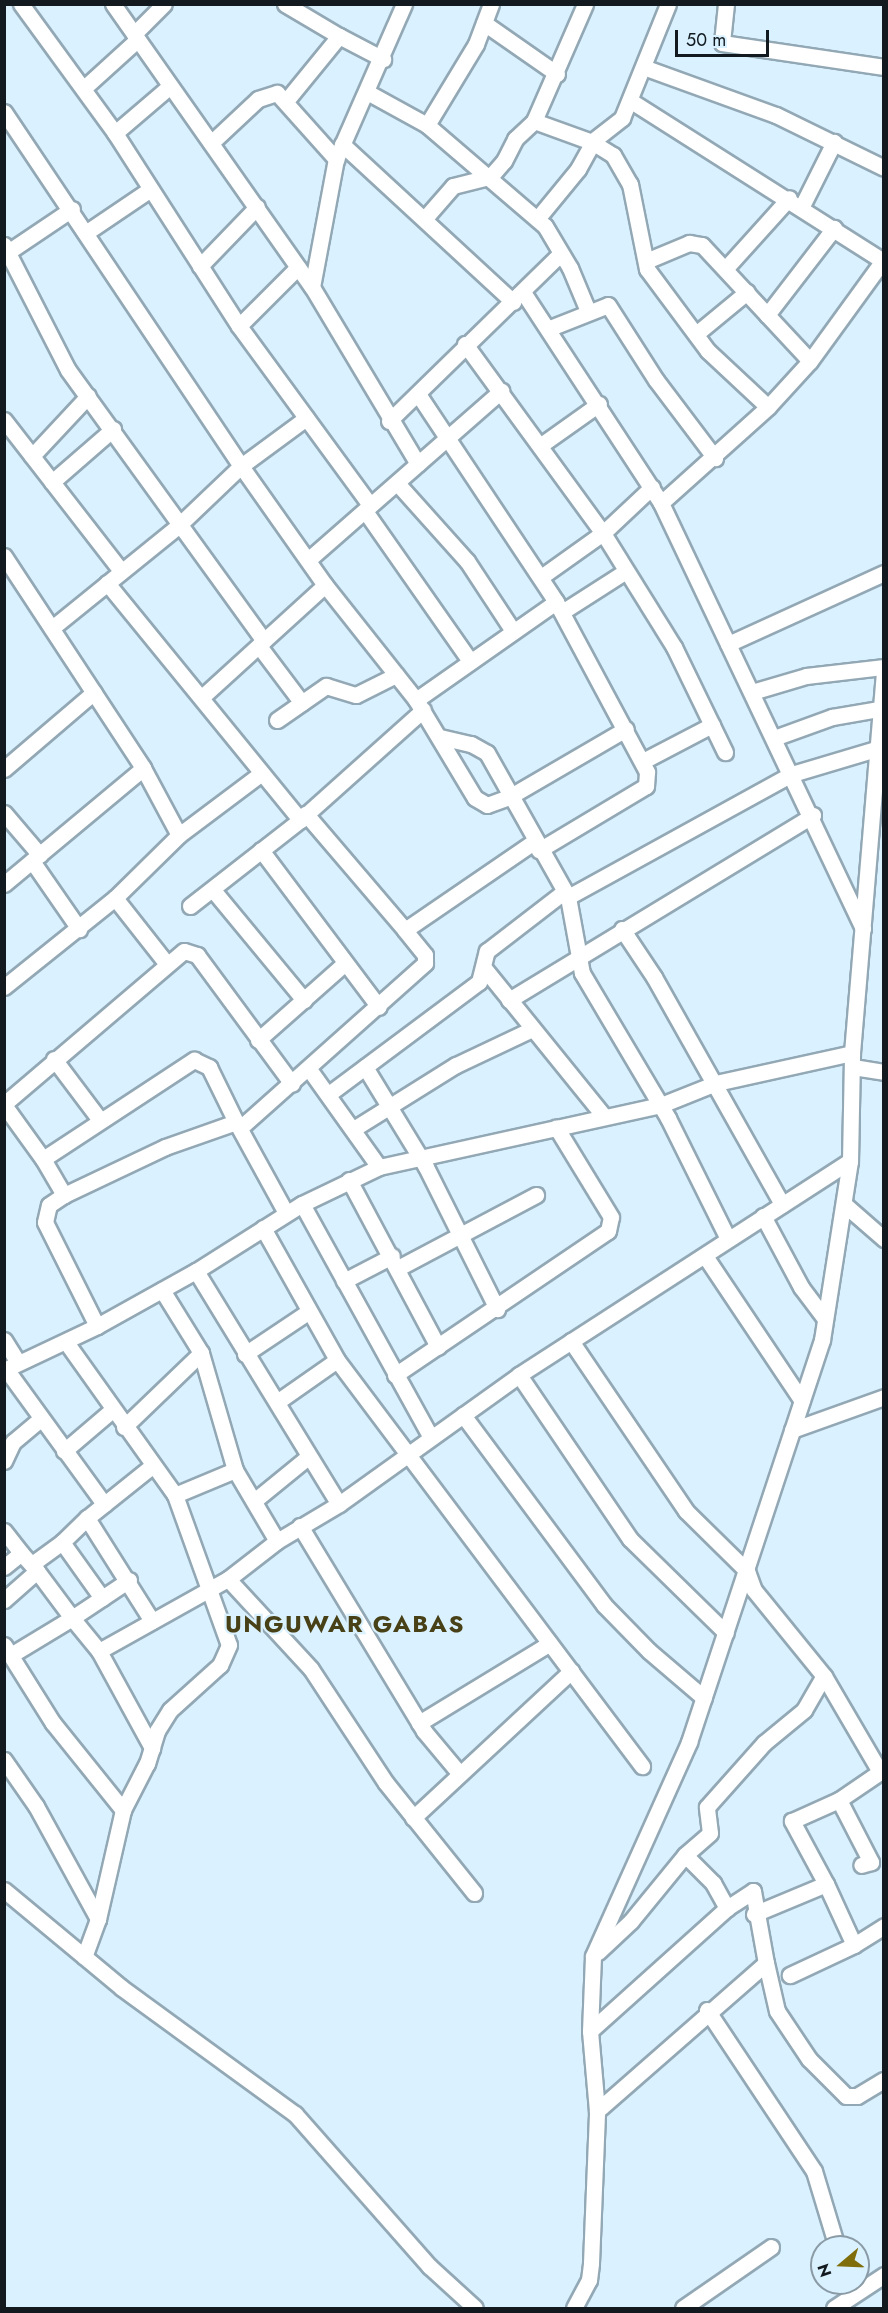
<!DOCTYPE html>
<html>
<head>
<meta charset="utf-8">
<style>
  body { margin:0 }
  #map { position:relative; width:888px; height:2313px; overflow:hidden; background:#daf1ff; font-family:Jost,sans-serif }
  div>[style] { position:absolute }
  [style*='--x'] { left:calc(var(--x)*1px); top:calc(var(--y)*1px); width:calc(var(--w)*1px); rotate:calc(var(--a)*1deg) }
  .roads { filter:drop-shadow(2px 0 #93a8b5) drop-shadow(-2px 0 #93a8b5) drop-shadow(0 2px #93a8b5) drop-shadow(0 -2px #93a8b5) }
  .minor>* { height:15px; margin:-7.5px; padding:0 7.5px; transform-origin:7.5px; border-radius:7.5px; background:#fff }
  span { translate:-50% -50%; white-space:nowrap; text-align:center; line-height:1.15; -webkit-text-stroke:4.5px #daf1ff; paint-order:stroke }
  .district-label { font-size:24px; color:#484016; font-weight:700; letter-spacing:1.5px }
  .frame { position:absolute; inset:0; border:6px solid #121a1f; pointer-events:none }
  .north { position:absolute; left:810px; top:2235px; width:60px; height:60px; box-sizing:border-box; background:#daf1ff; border:2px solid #8a9ba5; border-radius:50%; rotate:251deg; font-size:16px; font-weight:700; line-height:24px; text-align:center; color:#121a1f }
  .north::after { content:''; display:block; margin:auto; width:21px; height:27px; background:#7f6e0b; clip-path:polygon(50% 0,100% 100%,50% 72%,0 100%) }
  .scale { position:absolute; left:675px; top:30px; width:94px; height:27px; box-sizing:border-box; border:3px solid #121a1f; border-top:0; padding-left:8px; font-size:18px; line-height:21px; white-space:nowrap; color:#121a1f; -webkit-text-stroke:4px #daf1ff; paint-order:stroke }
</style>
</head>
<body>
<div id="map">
  <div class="roads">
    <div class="minor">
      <div style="--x:21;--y:4;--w:160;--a:53.9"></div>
      <div style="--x:115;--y:133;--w:229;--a:57.3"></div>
      <div style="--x:239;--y:326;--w:222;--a:53.8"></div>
      <div style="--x:113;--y:4;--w:346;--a:54.9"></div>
      <div style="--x:312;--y:287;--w:206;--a:59.1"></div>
      <div style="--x:285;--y:4;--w:63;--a:30.7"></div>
      <div style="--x:726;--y:4;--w:39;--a:96"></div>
      <div style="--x:722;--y:43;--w:164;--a:8.4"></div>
      <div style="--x:484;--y:23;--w:89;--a:34.9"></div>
      <div style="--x:134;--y:34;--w:42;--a:-45"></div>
      <div style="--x:646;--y:68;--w:138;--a:19.9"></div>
      <div style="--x:776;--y:115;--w:120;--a:26.1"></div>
      <div style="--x:84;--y:88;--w:72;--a:-42.2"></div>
      <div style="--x:367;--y:92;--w:68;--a:28.8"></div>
      <div style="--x:427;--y:125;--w:155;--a:40.6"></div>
      <div style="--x:545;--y:226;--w:49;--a:59.2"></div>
      <div style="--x:570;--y:268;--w:47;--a:67.3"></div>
      <div style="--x:286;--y:101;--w:84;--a:-50.8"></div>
      <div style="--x:339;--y:36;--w:50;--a:27.6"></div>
      <div style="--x:631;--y:101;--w:297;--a:32.4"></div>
      <div style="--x:4;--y:112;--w:426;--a:56.2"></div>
      <div style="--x:241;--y:466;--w:146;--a:54.8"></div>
      <div style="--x:325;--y:585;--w:147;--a:51.6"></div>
      <div style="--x:416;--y:700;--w:114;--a:59"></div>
      <div style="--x:475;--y:798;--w:14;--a:30"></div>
      <div style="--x:487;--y:805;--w:23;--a:-20"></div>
      <div style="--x:509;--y:797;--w:135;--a:-30.2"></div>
      <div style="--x:534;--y:121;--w:62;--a:19.9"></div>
      <div style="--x:592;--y:142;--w:25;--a:32"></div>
      <div style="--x:613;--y:155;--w:34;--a:60"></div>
      <div style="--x:630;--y:184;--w:87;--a:78.7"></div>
      <div style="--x:647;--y:269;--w:102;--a:53.4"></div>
      <div style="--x:708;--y:351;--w:82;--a:43"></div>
      <div style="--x:427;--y:125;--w:95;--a:-58.8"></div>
      <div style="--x:476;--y:44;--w:43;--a:-69.4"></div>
      <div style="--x:115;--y:133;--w:72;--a:-40.5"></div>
      <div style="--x:211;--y:143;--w:64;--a:-43.1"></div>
      <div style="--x:258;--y:99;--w:20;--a:-18"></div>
      <div style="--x:277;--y:93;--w:89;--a:48.2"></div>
      <div style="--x:342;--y:144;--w:233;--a:42.7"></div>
      <div style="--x:801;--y:208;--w:74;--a:-63.4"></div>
      <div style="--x:426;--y:217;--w:41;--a:-48.9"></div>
      <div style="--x:453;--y:186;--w:38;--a:-14"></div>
      <div style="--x:490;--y:177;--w:21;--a:-49"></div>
      <div style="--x:504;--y:161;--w:25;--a:-63"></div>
      <div style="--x:515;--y:139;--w:26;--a:-43"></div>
      <div style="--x:534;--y:121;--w:128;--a:-66.4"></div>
      <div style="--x:537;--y:219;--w:65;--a:-50.6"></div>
      <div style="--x:578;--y:169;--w:33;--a:-61"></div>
      <div style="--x:594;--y:140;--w:36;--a:-38"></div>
      <div style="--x:622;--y:118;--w:123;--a:-68"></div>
      <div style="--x:87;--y:232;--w:75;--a:-34.1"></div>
      <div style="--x:4;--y:245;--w:140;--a:62.9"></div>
      <div style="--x:68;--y:370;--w:334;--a:54.1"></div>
      <div style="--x:8;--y:252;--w:77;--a:-33.9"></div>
      <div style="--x:646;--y:261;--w:47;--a:-22.7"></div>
      <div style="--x:689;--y:243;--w:13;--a:9"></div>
      <div style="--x:702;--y:245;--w:158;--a:47"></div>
      <div style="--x:200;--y:266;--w:82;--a:-46"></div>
      <div style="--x:726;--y:268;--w:94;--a:-48"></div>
      <div style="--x:312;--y:287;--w:130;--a:-79.4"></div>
      <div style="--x:336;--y:159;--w:169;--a:-66.3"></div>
      <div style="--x:523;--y:292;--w:252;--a:56.8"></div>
      <div style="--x:661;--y:503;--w:471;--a:64.6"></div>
      <div style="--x:767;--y:315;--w:110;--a:-52.4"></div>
      <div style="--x:239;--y:326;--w:83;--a:-45"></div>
      <div style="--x:550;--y:328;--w:62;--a:-21.6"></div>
      <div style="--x:608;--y:305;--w:89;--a:57.4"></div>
      <div style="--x:656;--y:380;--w:98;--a:52.9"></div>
      <div style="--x:696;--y:334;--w:66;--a:-39.5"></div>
      <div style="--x:465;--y:344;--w:234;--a:53.9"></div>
      <div style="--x:603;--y:533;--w:134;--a:58.1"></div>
      <div style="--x:674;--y:647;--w:117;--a:64.1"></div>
      <div style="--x:418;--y:394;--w:250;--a:56.4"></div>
      <div style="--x:556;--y:602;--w:193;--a:61.8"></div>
      <div style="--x:647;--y:772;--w:14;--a:94"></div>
      <div style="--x:646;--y:786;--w:125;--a:149.1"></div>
      <div style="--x:4;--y:420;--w:191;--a:52.2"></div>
      <div style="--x:389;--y:421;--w:240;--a:-44.3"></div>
      <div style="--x:541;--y:445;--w:71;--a:-35.3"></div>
      <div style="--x:32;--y:456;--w:82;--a:-47"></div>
      <div style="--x:52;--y:482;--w:81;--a:-41"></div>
      <div style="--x:397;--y:483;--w:105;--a:48.1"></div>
      <div style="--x:467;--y:561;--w:84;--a:56.7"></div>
      <div style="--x:661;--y:503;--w:144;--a:-41.9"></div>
      <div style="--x:768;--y:407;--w:62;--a:-47.6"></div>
      <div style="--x:810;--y:361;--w:126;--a:-54"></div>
      <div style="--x:365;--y:511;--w:183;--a:55"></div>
      <div style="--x:4;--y:556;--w:254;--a:56.7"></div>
      <div style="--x:143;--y:768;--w:76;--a:61.8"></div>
      <div style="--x:308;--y:560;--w:257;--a:-41.2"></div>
      <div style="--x:541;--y:577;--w:76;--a:-35.4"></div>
      <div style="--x:603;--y:533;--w:67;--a:-43.2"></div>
      <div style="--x:107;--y:583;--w:306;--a:50.8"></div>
      <div style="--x:562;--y:612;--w:76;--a:-32.6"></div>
      <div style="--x:52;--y:628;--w:164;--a:-39"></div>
      <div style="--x:179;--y:525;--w:86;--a:-43.6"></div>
      <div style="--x:241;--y:466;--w:81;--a:-36.4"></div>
      <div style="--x:728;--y:644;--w:171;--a:-24.5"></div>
      <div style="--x:259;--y:646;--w:71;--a:53"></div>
      <div style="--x:752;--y:692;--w:56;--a:-16.5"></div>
      <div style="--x:806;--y:676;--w:79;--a:-6.6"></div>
      <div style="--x:202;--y:697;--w:166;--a:-42.3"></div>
      <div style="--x:416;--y:700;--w:171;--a:-35"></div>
      <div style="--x:277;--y:720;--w:60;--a:-34.8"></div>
      <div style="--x:326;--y:686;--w:31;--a:17"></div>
      <div style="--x:356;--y:695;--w:45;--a:-26.6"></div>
      <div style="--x:440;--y:737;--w:32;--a:13"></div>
      <div style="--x:471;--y:744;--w:18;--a:29"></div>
      <div style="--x:487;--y:753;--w:165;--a:60.6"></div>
      <div style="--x:568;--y:897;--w:77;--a:79.6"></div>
      <div style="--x:582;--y:973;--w:169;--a:59.3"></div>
      <div style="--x:668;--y:1118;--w:135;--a:63.6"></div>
      <div style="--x:774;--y:738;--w:62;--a:-19.9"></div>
      <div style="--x:832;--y:717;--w:48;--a:-9.7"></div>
      <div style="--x:643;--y:761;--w:78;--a:-27.6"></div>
      <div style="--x:4;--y:769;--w:118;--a:-40.5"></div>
      <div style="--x:4;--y:813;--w:55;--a:49.4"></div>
      <div style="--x:261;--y:850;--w:196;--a:53.1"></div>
      <div style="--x:32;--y:861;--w:83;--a:55.3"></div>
      <div style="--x:4;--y:884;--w:181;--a:-39.8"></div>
      <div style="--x:213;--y:890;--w:143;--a:50.4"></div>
      <div style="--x:568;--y:897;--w:256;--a:-28.8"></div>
      <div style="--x:792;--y:774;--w:91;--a:-16.6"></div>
      <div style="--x:879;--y:748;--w:7;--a:45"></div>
      <div style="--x:115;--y:898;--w:84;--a:51.8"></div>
      <div style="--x:190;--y:906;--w:140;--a:-38"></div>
      <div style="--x:300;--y:820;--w:165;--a:-41.8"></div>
      <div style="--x:622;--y:929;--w:58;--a:56.3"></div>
      <div style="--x:654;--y:977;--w:261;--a:60.6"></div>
      <div style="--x:405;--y:930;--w:158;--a:-34.4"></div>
      <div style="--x:484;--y:968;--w:191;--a:51"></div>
      <div style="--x:4;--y:987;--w:142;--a:-38.7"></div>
      <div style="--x:115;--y:898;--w:90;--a:-44.5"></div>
      <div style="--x:179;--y:835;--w:100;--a:-36.9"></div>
      <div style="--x:509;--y:1000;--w:356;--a:-31.3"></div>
      <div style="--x:258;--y:1040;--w:116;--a:-41.5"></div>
      <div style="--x:54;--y:1059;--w:76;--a:53"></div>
      <div style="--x:365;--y:1067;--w:117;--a:58.6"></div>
      <div style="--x:426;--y:1167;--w:159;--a:63.4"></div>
      <div style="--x:853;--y:1067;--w:31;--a:9"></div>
      <div style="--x:309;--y:1069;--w:120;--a:54.5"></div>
      <div style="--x:330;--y:1093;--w:186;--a:-36.7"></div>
      <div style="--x:479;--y:982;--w:32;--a:-76"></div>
      <div style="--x:487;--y:951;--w:98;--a:-37.6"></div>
      <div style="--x:4;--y:1104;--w:236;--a:-40.4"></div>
      <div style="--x:184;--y:951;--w:14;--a:17"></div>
      <div style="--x:197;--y:955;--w:160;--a:53.6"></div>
      <div style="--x:4;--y:1105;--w:67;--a:54.2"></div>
      <div style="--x:43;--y:1159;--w:181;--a:-33.3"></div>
      <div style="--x:194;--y:1060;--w:17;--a:25"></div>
      <div style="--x:209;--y:1067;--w:61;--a:63.9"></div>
      <div style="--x:240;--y:1128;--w:248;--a:-41.7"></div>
      <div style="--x:425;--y:963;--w:8;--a:-90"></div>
      <div style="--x:425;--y:955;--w:32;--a:-129"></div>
      <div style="--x:405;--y:930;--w:153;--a:-130.5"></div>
      <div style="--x:355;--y:1128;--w:119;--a:-32"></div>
      <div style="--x:456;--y:1065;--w:82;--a:-25.3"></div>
      <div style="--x:43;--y:1159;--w:42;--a:59.7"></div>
      <div style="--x:349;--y:1180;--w:189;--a:61.9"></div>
      <div style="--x:302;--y:1204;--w:265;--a:61.1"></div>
      <div style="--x:845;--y:1205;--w:52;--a:41.1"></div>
      <div style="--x:763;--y:1216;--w:81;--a:61.8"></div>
      <div style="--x:801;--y:1287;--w:40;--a:53"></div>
      <div style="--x:263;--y:1228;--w:151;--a:60.7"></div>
      <div style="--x:337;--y:1360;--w:508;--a:53.08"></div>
      <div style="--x:705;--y:1256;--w:174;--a:56.2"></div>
      <div style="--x:400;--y:1267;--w:154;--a:-27.9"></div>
      <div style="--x:196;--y:1271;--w:273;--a:58.5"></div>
      <div style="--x:344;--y:1281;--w:54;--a:-27.5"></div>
      <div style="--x:162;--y:1290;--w:74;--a:58.2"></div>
      <div style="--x:201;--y:1353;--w:122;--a:73.8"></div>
      <div style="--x:97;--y:1326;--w:116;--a:-116.6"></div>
      <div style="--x:45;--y:1222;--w:17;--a:-77"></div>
      <div style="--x:49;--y:1205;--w:18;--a:-34"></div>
      <div style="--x:64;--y:1195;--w:112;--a:-25.4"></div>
      <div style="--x:165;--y:1147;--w:75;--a:-19.4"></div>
      <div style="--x:236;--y:1122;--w:104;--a:61.2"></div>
      <div style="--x:4;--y:1340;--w:26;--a:58"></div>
      <div style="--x:571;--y:1341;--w:205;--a:55.9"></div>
      <div style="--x:686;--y:1511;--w:86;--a:44.5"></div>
      <div style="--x:747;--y:1571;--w:20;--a:70"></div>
      <div style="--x:754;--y:1590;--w:111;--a:50.9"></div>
      <div style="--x:66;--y:1342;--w:188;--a:54.5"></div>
      <div style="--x:175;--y:1495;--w:159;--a:70.2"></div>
      <div style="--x:229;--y:1645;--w:22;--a:114"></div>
      <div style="--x:220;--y:1665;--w:67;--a:138"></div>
      <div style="--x:170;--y:1710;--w:25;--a:122"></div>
      <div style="--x:157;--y:1731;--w:34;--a:107"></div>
      <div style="--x:147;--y:1763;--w:53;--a:117.1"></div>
      <div style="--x:123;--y:1810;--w:112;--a:102.9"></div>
      <div style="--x:98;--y:1919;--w:40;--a:110.2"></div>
      <div style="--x:245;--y:1354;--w:76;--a:-33.7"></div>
      <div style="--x:6;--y:1369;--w:167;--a:54"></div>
      <div style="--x:4;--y:1370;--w:103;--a:-25.3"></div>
      <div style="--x:97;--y:1326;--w:113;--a:-29.1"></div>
      <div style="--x:196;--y:1271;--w:125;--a:-32.3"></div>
      <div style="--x:302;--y:1204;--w:85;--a:-25.7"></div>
      <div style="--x:379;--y:1167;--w:289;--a:-12.4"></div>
      <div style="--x:661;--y:1105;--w:59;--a:-21.8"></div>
      <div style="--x:716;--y:1083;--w:139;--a:-12.4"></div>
      <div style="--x:395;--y:1375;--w:257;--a:-34.1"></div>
      <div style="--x:608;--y:1231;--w:14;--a:-78"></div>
      <div style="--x:611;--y:1217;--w:105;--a:-121.4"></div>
      <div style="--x:519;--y:1375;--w:198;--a:55.9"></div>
      <div style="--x:630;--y:1539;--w:134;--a:44.4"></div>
      <div style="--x:277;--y:1402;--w:73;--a:-35"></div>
      <div style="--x:463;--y:1415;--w:237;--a:53.4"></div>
      <div style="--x:604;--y:1605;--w:64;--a:45.6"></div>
      <div style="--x:649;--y:1651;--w:72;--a:40.5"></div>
      <div style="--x:124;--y:1427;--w:107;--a:-43.9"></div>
      <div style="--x:792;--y:1430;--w:98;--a:-19.7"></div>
      <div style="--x:64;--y:1451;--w:62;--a:-40.4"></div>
      <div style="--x:4;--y:1461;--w:21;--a:-65"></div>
      <div style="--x:13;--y:1442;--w:35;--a:-40"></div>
      <div style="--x:175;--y:1495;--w:65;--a:-22.6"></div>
      <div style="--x:235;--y:1470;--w:82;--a:59.4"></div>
      <div style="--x:254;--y:1501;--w:70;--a:-39.2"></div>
      <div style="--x:87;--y:1518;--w:35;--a:136"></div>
      <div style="--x:62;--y:1542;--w:69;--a:54.5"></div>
      <div style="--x:300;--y:1526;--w:240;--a:58.8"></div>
      <div style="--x:424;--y:1731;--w:56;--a:50.1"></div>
      <div style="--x:4;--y:1531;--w:28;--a:52"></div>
      <div style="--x:32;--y:1564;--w:37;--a:-36"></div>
      <div style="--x:4;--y:1567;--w:22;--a:-39"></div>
      <div style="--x:21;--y:1553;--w:24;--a:48"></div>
      <div style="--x:228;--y:1579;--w:122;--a:47.3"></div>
      <div style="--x:311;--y:1669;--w:136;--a:56.7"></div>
      <div style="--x:386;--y:1783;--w:141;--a:51.3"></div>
      <div style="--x:129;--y:1580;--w:69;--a:146.3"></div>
      <div style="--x:72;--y:1618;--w:43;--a:50.7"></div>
      <div style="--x:99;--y:1651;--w:111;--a:61.3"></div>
      <div style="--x:4;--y:1600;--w:44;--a:-41.3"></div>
      <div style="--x:37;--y:1571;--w:59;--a:53.3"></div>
      <div style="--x:72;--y:1618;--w:71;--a:148.8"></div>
      <div style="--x:152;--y:1621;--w:122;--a:-122.3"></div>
      <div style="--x:87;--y:1518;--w:83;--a:-38.7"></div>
      <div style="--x:4;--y:1645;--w:92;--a:57.9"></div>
      <div style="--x:53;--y:1723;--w:112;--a:51.2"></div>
      <div style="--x:99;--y:1651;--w:148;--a:-29.2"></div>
      <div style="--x:228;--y:1579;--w:62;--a:-37.8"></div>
      <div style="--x:277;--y:1541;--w:72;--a:-30.8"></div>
      <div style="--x:339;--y:1504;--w:221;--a:-35.6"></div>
      <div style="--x:519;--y:1375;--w:394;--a:-32.9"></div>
      <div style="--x:419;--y:1723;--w:153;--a:-31.4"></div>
      <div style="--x:4;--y:1760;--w:56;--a:55.2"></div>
      <div style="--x:36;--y:1806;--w:129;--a:61.2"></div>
      <div style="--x:413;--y:1818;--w:216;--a:-42.9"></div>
      <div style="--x:685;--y:1855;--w:33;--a:-41"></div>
      <div style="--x:710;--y:1833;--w:26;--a:-97"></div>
      <div style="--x:707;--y:1807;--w:86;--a:-48.3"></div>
      <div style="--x:764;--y:1743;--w:52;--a:-39.5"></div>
      <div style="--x:804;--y:1710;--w:39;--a:-60"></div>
      <div style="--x:824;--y:1676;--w:111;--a:59.7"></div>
      <div style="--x:880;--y:1772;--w:50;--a:145.7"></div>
      <div style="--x:826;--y:1884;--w:72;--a:-118.4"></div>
      <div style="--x:792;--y:1821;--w:51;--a:-24.1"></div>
      <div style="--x:839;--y:1800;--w:70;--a:62.7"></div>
      <div style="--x:871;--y:1862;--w:10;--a:163"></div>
      <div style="--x:4;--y:1890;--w:153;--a:39.7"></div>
      <div style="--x:122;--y:1988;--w:214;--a:36.1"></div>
      <div style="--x:295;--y:2114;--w:203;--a:48.6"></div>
      <div style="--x:429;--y:2266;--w:62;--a:42.4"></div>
      <div style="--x:754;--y:1914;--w:78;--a:-22.6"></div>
      <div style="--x:826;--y:1884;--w:67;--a:65.3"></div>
      <div style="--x:854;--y:1945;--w:71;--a:154.9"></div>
      <div style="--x:854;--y:1945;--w:36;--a:-32"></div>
      <div style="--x:598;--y:1952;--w:45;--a:-43.2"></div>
      <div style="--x:631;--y:1921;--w:85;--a:-50.7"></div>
      <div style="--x:685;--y:1855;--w:40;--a:45"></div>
      <div style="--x:713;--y:1883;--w:29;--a:61"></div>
      <div style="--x:766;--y:1963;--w:49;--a:77.1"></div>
      <div style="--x:777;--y:2011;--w:58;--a:56.3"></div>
      <div style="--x:809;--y:2059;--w:52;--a:45"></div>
      <div style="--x:846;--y:2096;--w:11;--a:0"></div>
      <div style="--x:857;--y:2096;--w:31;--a:-31"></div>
      <div style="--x:707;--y:2010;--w:193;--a:56.4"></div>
      <div style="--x:814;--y:2171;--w:79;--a:73.2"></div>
      <div style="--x:590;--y:2031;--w:184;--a:-41.9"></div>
      <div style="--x:727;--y:1908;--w:31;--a:-33"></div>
      <div style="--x:753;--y:1891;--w:73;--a:79.8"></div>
      <div style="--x:766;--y:1963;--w:225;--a:138.8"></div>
      <div style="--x:574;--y:2308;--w:32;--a:-62"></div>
      <div style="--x:589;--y:2280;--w:17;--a:-83"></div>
      <div style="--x:591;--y:2263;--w:152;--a:-87.7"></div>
      <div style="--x:597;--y:2111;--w:80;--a:-95"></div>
      <div style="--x:590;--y:2031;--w:75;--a:-87.7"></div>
      <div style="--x:593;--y:1956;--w:235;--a:-65.8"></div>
      <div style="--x:689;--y:1742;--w:423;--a:-71.7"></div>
      <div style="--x:822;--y:1340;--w:181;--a:-81.1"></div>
      <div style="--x:850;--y:1161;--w:108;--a:-88.9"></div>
      <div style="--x:852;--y:1053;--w:383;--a:-85.2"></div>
      <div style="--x:683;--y:2308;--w:107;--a:-34.7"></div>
      <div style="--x:834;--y:2308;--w:60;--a:-33.4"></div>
    </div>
  </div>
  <div class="district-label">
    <span style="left:345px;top:1624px">UNGUWAR GABAS</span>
  </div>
  <div class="frame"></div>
  <div class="north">N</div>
  <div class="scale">50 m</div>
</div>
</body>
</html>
